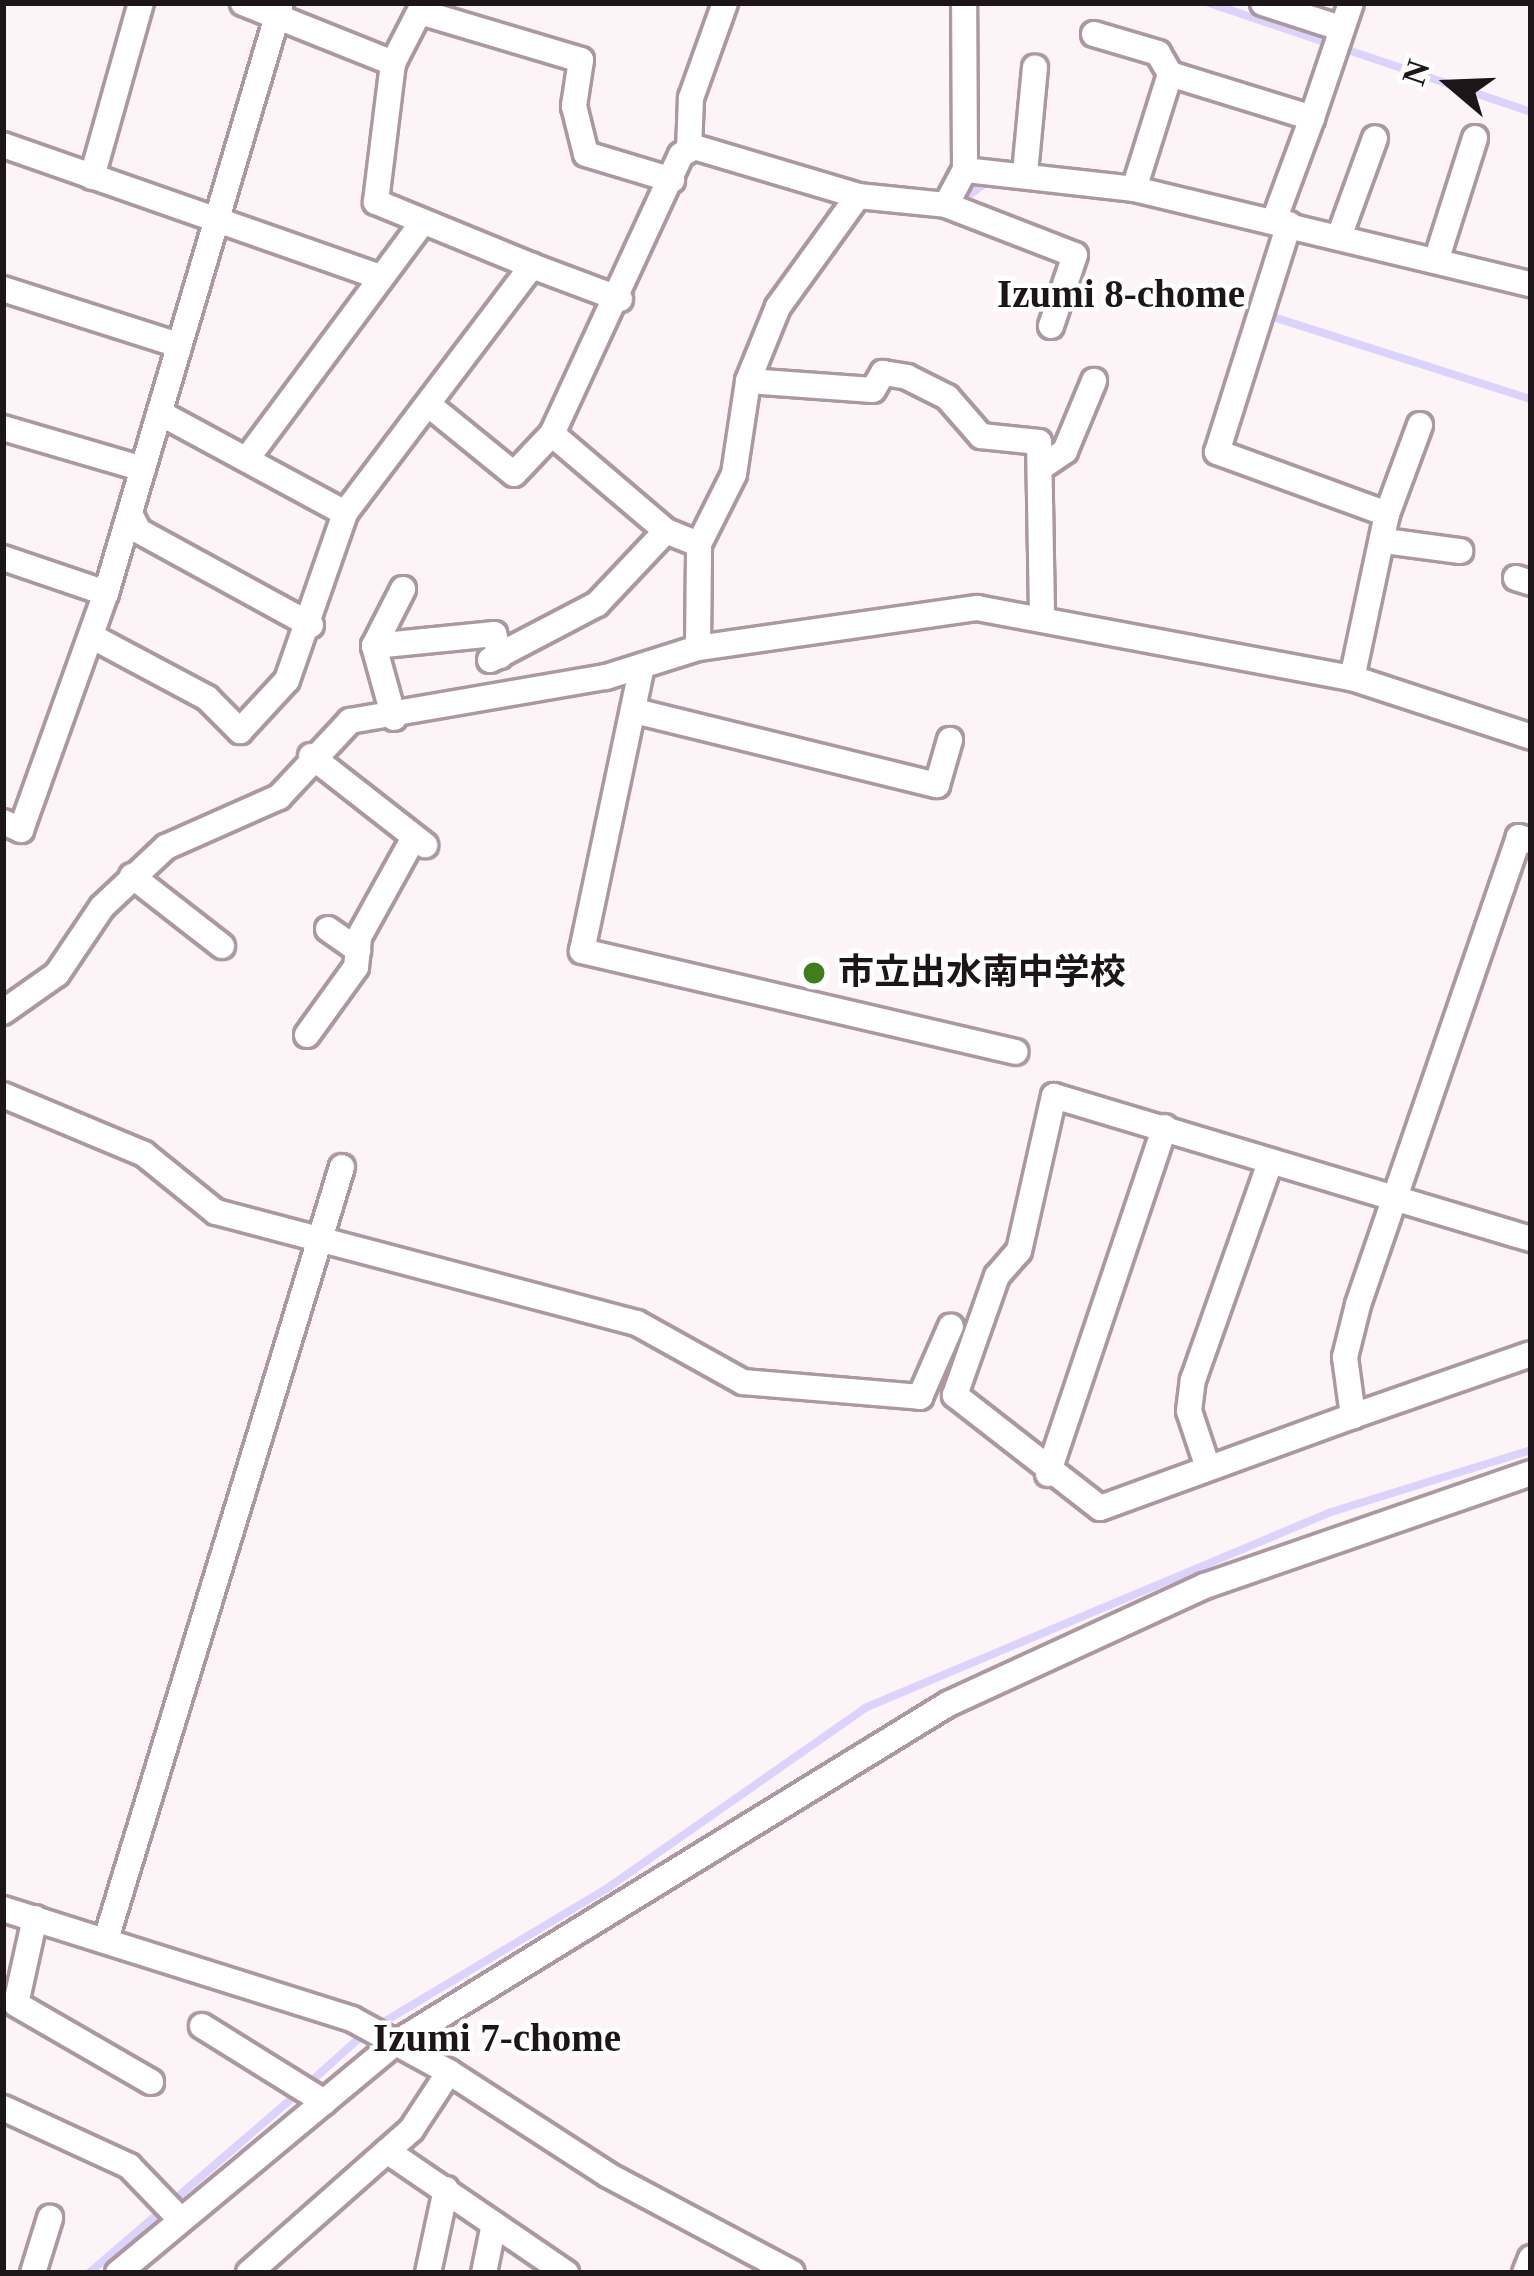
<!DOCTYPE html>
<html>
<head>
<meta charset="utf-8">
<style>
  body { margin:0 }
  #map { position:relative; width:1534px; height:2276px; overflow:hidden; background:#fdf4f8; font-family:"Times New Roman","Noto Sans JP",serif }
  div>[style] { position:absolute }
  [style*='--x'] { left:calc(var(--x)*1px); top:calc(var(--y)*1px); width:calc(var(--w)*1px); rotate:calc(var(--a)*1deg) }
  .stream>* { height:8px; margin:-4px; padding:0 4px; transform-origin:4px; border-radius:4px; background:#dbd3fb }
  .roads { filter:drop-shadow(3px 0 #ac98a0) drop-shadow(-3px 0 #ac98a0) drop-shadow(0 3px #ac98a0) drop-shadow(0 -3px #ac98a0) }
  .minor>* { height:24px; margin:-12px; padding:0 12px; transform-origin:12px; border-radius:12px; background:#fff }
  .dots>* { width:33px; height:33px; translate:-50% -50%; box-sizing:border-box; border:6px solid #fff; border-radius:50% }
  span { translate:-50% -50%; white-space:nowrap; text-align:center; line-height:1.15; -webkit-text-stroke:9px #fff; paint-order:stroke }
  .poi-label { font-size:36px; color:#1d1619; font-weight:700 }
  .left { translate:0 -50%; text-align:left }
  .neighbourhood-label { font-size:39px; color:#1d1619; font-weight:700 }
  .frame { position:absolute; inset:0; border:6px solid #1d1619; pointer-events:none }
  .north { position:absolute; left:1390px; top:24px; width:120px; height:120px; -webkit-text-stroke:9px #fff; paint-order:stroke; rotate:289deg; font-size:33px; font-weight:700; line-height:48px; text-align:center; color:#1d1619 }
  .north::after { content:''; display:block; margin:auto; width:42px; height:54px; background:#1d1619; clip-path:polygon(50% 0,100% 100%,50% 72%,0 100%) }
</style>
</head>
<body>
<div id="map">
  <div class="stream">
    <div style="--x:1209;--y:3;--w:340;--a:18.7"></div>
    <div style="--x:956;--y:205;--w:39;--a:-37"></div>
    <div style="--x:1267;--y:315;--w:277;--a:17.7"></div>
    <div style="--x:377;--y:2026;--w:267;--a:-30.9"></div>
    <div style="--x:606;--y:1889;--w:318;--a:-34.9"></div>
    <div style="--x:867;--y:1707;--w:503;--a:-22.8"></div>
    <div style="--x:1331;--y:1512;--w:209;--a:-17.2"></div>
    <div style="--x:308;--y:2084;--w:75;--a:-41.8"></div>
    <div style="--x:89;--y:2273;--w:274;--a:-40.7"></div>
  </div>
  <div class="roads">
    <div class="minor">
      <div style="--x:243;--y:3;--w:162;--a:21.8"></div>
      <div style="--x:393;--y:63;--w:140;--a:97"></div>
      <div style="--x:376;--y:202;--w:169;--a:22.3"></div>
      <div style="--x:1263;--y:3;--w:81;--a:18"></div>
      <div style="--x:420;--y:12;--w:168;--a:16.6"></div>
      <div style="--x:581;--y:60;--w:47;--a:98.7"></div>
      <div style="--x:574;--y:106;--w:49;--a:76"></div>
      <div style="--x:586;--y:154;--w:90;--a:16.8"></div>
      <div style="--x:1094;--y:34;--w:67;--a:16.5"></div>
      <div style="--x:1158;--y:53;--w:24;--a:60"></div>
      <div style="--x:393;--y:63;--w:68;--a:-62.7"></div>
      <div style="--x:1312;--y:118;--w:121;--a:-71.3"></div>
      <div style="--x:3;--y:145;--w:394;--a:19.3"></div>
      <div style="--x:689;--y:150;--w:52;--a:-87.8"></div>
      <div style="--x:691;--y:98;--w:101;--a:-70.3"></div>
      <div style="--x:965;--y:170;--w:170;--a:6.4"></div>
      <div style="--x:1134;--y:189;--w:121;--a:-72.6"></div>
      <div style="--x:1170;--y:74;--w:149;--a:17.2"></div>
      <div style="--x:1312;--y:118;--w:110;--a:110.3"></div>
      <div style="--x:1025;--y:173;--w:106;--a:-84.6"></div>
      <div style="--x:92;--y:177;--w:181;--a:-74.3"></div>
      <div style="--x:1134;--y:189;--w:408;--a:13.5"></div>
      <div style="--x:858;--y:196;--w:137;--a:125.8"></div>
      <div style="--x:778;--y:307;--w:80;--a:112.1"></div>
      <div style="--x:748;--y:381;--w:125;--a:4.1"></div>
      <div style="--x:873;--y:390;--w:20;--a:-60"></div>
      <div style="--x:883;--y:373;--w:24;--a:9"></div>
      <div style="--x:907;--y:377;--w:45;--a:26.6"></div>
      <div style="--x:947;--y:397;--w:52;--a:48.9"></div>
      <div style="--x:981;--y:436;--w:58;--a:5.9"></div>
      <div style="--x:1039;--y:442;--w:175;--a:89"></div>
      <div style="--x:946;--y:205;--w:138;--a:21.2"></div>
      <div style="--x:1075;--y:255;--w:75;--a:108.7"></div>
      <div style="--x:1289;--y:224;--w:239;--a:107.5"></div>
      <div style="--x:1217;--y:452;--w:181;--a:20"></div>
      <div style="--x:1339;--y:237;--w:105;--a:-70"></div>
      <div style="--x:1436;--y:261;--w:129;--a:-72.4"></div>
      <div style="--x:3;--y:289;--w:184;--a:17.7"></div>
      <div style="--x:429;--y:405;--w:109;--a:39.1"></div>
      <div style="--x:514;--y:474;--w:55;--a:-46.5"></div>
      <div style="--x:552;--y:434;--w:307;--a:-65.2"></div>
      <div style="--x:681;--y:155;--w:15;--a:-32"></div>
      <div style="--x:694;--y:147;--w:171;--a:16.6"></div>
      <div style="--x:858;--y:196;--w:88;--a:5.8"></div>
      <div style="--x:946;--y:205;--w:40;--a:-62"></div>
      <div style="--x:965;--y:170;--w:167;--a:-90.3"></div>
      <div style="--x:160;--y:413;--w:210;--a:28.4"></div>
      <div style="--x:1420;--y:425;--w:95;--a:110.3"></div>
      <div style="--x:1387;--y:514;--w:168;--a:102"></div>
      <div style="--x:1352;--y:678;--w:188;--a:18.2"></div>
      <div style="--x:3;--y:428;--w:146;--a:16.3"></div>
      <div style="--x:552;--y:434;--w:150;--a:40.4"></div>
      <div style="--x:666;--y:531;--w:35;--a:22"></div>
      <div style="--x:249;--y:456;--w:290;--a:-53.4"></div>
      <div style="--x:1046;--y:464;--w:23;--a:-34"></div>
      <div style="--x:1065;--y:451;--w:76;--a:-67.5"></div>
      <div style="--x:130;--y:514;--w:19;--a:62"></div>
      <div style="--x:139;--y:531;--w:196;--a:28.7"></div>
      <div style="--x:1385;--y:541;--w:76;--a:7.6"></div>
      <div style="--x:3;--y:558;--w:109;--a:18.8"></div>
      <div style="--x:1516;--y:578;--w:16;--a:18"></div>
      <div style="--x:91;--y:636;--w:132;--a:28.1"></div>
      <div style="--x:207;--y:698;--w:47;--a:45"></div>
      <div style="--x:240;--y:731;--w:69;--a:-47.3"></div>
      <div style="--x:287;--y:680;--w:177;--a:-70.8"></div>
      <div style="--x:345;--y:513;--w:310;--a:-52.9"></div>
      <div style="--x:532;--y:266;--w:94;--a:20.6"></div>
      <div style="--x:374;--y:646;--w:121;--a:-5.7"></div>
      <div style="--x:494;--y:634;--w:23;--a:75"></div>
      <div style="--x:698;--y:648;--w:104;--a:-89.4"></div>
      <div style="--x:699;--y:544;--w:78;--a:-63.4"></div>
      <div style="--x:734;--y:474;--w:94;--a:-81.4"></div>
      <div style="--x:490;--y:660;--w:121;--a:-27.6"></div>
      <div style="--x:597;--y:604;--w:100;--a:-46.6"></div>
      <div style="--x:642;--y:666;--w:291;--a:101.9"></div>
      <div style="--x:582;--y:951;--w:445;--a:13.1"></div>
      <div style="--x:639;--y:712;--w:307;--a:13.8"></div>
      <div style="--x:937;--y:785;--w:47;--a:-73.9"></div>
      <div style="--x:394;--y:718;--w:75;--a:-105.5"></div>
      <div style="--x:374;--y:646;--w:64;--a:-63"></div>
      <div style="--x:311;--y:756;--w:145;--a:38"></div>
      <div style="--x:3;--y:822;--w:20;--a:24"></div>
      <div style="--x:21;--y:830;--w:252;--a:-70.3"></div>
      <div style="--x:106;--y:593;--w:615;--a:-73.48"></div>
      <div style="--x:1531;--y:841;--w:13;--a:-162"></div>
      <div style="--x:1519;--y:837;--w:495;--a:109"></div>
      <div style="--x:1358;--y:1305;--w:54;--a:104"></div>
      <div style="--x:1345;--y:1357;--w:60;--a:82.3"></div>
      <div style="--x:1353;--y:1416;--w:188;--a:-19.2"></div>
      <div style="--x:132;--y:876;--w:114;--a:37.9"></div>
      <div style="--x:328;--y:929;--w:37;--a:35"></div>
      <div style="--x:3;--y:1012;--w:66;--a:-35.1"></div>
      <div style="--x:57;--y:974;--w:81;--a:-56.1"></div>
      <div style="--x:102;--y:907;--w:88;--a:-43.2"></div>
      <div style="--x:166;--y:847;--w:124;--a:-23.9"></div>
      <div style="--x:279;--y:797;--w:104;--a:-46.9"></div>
      <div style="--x:350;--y:721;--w:260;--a:-9.8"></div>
      <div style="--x:606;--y:677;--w:96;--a:-17.5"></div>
      <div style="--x:698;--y:648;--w:282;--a:-8.2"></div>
      <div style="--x:977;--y:608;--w:381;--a:10.6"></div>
      <div style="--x:307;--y:1035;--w:84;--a:-54.2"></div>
      <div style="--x:356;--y:967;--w:30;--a:-84"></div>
      <div style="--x:359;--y:937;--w:112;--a:-61.1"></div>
      <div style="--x:3;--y:1095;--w:153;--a:22.7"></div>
      <div style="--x:144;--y:1154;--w:92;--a:38.9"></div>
      <div style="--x:216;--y:1212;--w:435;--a:14.8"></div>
      <div style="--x:637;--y:1323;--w:121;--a:29.1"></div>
      <div style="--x:743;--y:1382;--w:178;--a:4.8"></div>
      <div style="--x:920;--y:1397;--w:77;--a:-66.4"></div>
      <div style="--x:1353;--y:1416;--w:269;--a:160"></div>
      <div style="--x:1100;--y:1508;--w:184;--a:-142.1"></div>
      <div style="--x:955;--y:1395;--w:126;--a:-70.6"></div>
      <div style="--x:997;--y:1276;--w:33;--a:-49"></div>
      <div style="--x:1019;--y:1251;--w:159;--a:-77.3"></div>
      <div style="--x:1054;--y:1096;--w:498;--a:16.7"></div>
      <div style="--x:1206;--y:1462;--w:54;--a:-108.4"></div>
      <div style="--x:1189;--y:1411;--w:31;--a:-83"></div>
      <div style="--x:1193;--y:1380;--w:231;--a:-70.5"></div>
      <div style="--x:1048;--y:1474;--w:366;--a:-71.4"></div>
      <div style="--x:3;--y:1909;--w:366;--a:17.5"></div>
      <div style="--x:352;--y:2019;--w:111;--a:28.7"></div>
      <div style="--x:449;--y:2072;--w:69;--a:123.2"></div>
      <div style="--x:411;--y:2130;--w:216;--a:138.6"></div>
      <div style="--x:35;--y:1918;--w:88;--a:102.5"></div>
      <div style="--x:16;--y:2004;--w:156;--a:30"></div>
      <div style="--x:107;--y:1936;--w:804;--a:-73.01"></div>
      <div style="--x:202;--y:2026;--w:144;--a:31.9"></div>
      <div style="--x:449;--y:2072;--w:189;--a:32.9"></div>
      <div style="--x:608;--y:2175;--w:208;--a:28"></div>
      <div style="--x:3;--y:2108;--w:139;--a:24.7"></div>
      <div style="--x:129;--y:2166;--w:75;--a:46.1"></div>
      <div style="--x:387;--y:2151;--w:217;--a:34.3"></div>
      <div style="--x:33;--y:2273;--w:58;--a:-72.8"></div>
      <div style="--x:118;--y:2273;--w:355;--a:-39.7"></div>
      <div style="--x:391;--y:2046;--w:654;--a:-31.55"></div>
      <div style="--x:948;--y:1704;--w:283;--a:-24.7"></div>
      <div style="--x:1205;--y:1586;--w:345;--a:-19.1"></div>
      <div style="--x:428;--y:2273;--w:86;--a:-77.9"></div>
      <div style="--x:484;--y:2273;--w:50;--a:-78.5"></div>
      <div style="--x:1525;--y:2273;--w:16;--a:-68"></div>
    </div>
  </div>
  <div class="dots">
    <div style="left:814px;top:973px;background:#407e1c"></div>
  </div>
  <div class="poi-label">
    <span class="left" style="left:838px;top:973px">市立出水南中学校</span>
  </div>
  <div class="neighbourhood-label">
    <span style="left:1121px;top:294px">Izumi 8-chome</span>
    <span style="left:497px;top:2038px">Izumi 7-chome</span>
  </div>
  <div class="frame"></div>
  <div class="north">N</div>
</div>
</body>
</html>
